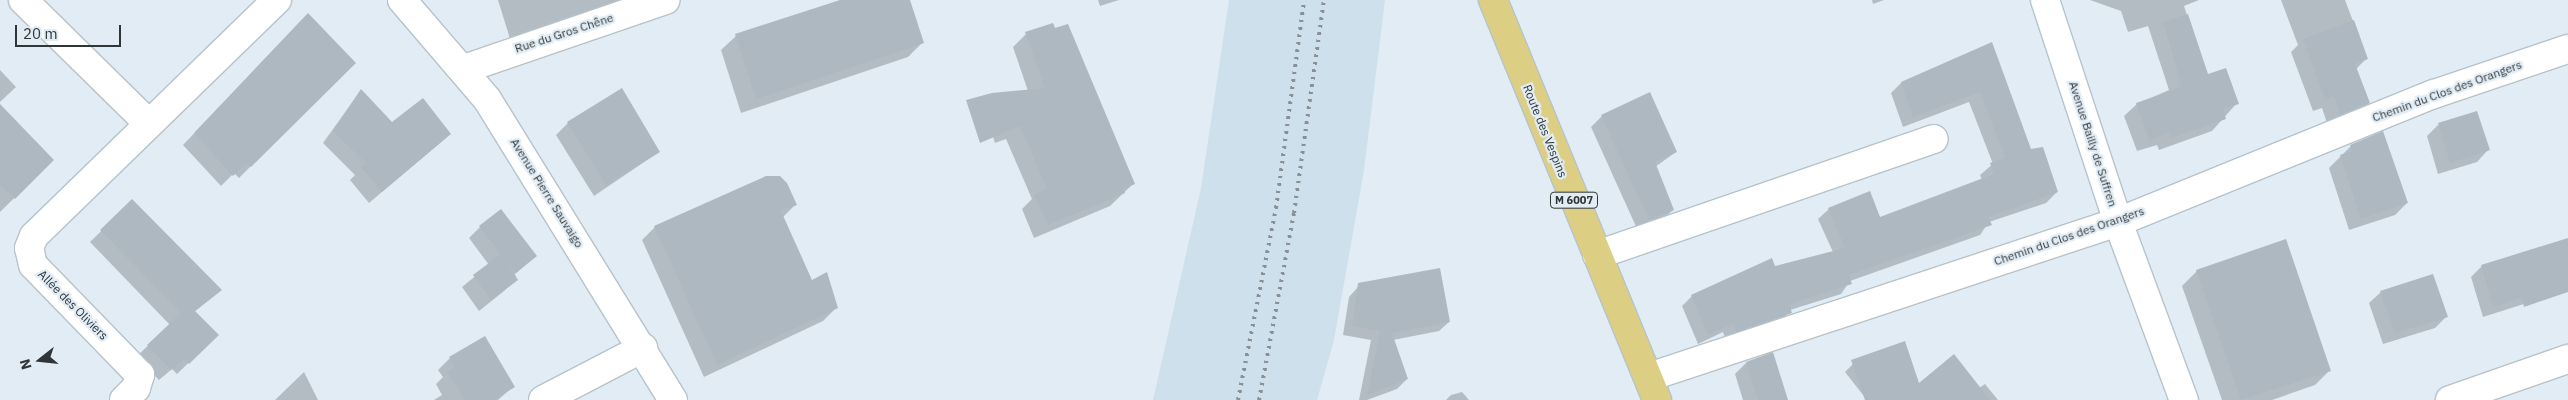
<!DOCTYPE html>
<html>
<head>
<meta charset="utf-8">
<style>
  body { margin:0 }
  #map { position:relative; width:2568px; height:400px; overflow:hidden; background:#e1ecf4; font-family:"IBM Plex Sans",sans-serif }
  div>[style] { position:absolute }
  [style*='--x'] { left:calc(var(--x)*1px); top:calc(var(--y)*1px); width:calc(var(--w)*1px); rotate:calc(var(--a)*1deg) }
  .built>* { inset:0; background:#cee0ec }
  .shadow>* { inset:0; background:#0003 }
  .building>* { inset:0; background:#adb8c0 }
  .roads { filter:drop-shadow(1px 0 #b7c3ca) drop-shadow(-1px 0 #b7c3ca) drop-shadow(0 1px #b7c3ca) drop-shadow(0 -1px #b7c3ca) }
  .street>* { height:28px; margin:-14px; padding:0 14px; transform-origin:14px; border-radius:14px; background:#fff }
  .secondary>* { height:28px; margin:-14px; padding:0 14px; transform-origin:14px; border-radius:14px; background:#fff }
  .primary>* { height:28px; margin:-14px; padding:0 14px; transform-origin:14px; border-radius:14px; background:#dccf84 }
  .rail>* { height:4px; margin-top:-2px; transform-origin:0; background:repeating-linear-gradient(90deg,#889096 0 2.5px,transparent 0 7.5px) }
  span { translate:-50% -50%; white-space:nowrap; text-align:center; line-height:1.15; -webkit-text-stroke:4.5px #e1ecf4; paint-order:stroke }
  .shield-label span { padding:1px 4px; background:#e1ecf4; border:1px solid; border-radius:4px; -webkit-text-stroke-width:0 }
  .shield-label { font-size:11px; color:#303538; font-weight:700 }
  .street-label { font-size:12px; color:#303538 }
  .north { position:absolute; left:15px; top:335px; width:50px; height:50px; -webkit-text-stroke:4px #e1ecf4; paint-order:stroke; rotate:254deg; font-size:14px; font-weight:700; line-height:20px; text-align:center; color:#303538 }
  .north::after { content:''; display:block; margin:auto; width:18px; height:22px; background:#303538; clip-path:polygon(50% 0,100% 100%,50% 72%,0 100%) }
  .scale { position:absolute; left:15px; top:25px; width:106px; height:22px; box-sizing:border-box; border:2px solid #303538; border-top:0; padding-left:6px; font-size:15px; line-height:18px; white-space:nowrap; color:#303538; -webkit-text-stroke:4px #e1ecf4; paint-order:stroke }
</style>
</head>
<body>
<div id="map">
  <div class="built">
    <div style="clip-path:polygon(1229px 0,1385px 0,1364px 170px,1334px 340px,1317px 400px,1153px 400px,1201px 188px)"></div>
  </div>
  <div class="shadow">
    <div style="clip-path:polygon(498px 0,638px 0,511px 42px)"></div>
    <div style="clip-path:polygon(844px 0,908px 0,923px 42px,908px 57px,741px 113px,721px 50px,736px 36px)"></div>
    <div style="clip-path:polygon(1098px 0,1119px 0,1100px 6px)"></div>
    <div style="clip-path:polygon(1872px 0,1884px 0,1873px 4px)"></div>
    <div style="clip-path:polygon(2090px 0,2199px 0,2184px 6px,2207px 76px,2237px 103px,2212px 131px,2159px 150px,2157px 145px,2137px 151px,2124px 116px,2137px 104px,2169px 90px,2148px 26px,2128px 32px,2121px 11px)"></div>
    <div style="clip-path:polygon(2281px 0,2345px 0,2367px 58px,2356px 69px,2369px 103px,2357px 115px,2328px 126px,2322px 108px,2313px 111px,2291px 52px,2298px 45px)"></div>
    <div style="clip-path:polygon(296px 27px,354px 63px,239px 178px,234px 173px,221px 186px,183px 145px)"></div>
    <div style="clip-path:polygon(1054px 30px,1133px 184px,1110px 206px,1034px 238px,1022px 209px,1032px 199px,1006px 139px,995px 143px,983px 107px,1028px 91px,1013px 47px,1026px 34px)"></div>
    <div style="clip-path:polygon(1991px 44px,2030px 151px,2057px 192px,2046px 203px,1989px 222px,1980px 235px,1850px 281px,1841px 294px,1790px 310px,1780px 323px,1726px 341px,1723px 332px,1698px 344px,1682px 306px,1692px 296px,1833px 252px,1818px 219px,1829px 209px,1880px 218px,1982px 180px,1980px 175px,1993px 164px,1969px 102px,1903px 127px,1891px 93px,1901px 83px)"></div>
    <div style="clip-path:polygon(0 70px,16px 87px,0 102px)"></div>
    <div style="clip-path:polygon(361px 90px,392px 124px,450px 134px,369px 203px,350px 180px,355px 175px,323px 143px)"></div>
    <div style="clip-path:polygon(0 106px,53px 160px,0 212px)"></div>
    <div style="clip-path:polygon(1602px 116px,1676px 152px,1655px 167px,1673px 210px,1661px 221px,1638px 231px,1591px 127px)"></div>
    <div style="clip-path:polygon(568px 123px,659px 152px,594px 196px,556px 135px)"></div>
    <div style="clip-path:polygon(2438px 125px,2488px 150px,2477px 162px,2438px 174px,2427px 136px)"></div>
    <div style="clip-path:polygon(2351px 146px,2407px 203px,2395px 215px,2349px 230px,2329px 168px)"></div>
    <div style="clip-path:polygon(132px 201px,221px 290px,194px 312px,217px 335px,177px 374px,172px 369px,159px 380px,136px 357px,170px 325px,90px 242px)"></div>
    <div style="clip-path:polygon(795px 205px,783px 217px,811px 281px,836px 308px,823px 321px,704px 377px,642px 240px,655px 227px)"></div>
    <div style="clip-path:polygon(480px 227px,536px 255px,514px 275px,516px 280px,504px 291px,479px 311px,462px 287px,489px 265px,469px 238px)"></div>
    <div style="clip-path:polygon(2568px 239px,2568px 290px,2483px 317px,2471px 277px,2481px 267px)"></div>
    <div style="clip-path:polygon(2197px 271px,2330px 370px,2315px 385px,2272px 400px,2222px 400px,2182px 286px)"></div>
    <div style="clip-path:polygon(1358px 287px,1449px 322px,1439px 331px,1393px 340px,1407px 379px,1397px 389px,1367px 400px,1359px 400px,1371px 340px,1343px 335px,1349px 297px)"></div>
    <div style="clip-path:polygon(2381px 292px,2446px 317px,2435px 328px,2383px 344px,2369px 303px)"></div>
    <div style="clip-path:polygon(450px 358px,513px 387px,498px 400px,434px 400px,442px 395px,436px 384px,443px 377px,438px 370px)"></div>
    <div style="clip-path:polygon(1859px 358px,1918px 385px,1979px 388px,1985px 384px,1998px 400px,1867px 400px,1845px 372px)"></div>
    <div style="clip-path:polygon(1746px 363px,1787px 400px,1743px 400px,1735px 374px)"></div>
    <div style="clip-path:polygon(304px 372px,318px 400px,275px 400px)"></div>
    <div style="clip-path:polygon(1462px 392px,1469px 400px,1446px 400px,1451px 395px)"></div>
  </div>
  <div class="building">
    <div style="clip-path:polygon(840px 0,910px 0,924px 43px,756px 99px,735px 34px)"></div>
    <div style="clip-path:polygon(308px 13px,356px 63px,251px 167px,246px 163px,233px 176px,194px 133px)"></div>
    <div style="clip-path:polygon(2188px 14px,2208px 74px,2226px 68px,2239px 104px,2223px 109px,2226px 119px,2171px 138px,2169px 133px,2149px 140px,2136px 103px,2182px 87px,2163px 22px)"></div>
    <div style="clip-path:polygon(2354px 20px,2368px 59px,2355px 64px,2370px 103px,2340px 115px,2334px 96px,2325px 100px,2303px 39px)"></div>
    <div style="clip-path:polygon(1053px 23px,1055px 28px,1068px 24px,1135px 184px,1124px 189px,1125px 193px,1048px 225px,1034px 195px,1047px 189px,1020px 126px,980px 143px,966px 100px,992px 93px,1045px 88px,1025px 32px)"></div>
    <div style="clip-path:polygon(1992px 42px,2031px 149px,2043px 147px,2058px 192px,1988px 217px,1992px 225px,1849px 275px,1852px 284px,1789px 304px,1792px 313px,1736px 332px,1734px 323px,1708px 335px,1691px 295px,1772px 258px,1775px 266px,1845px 248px,1828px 208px,1870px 191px,1880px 217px,1994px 174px,1990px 163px,2005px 158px,1980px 92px,1913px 117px,1901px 82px)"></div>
    <div style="clip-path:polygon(622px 88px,660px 152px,606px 185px,567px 122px)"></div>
    <div style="clip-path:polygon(361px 89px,392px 122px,423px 98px,451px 134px,382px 192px,361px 167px,366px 163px,333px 131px)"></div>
    <div style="clip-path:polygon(1650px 92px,1677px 152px,1655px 162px,1674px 210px,1649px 220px,1601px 115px)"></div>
    <div style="clip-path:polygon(0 104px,54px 160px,15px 199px,0 185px)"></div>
    <div style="clip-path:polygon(2477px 111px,2490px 150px,2450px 163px,2438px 123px)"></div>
    <div style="clip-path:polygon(2383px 131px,2408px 203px,2361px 219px,2340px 155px,2352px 151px,2350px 145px)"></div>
    <div style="clip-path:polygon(766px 176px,780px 176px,787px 183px,797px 205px,781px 211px,812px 280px,827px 272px,838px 308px,717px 365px,654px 226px)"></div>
    <div style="clip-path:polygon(132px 199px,222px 290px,195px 311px,219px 335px,189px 364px,184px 359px,171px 370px,147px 345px,181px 313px,100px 230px)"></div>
    <div style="clip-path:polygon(501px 209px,537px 256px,516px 273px,506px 260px,518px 280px,491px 300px,473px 275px,501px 254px,479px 226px)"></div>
    <div style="clip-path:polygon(2568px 238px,2568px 292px,2524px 307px,2522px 297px,2493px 307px,2481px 265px)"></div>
    <div style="clip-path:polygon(2286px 239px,2331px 371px,2241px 400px,2196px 270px)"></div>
    <div style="clip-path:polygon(1440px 268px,1450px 322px,1392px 333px,1408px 379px,1367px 395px,1380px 331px,1352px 326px,1358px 283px)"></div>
    <div style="clip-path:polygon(2433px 274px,2448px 317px,2395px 333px,2380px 291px)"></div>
    <div style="clip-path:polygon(485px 336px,515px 387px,493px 400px,465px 400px,447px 372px,455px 367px,449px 357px)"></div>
    <div style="clip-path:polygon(1905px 341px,1919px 383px,1954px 354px,1990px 400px,1865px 400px,1851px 360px)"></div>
    <div style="clip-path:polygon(1773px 352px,1788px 400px,1758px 400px,1746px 362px)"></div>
  </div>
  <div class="roads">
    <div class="street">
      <div style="--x:23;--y:0;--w:175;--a:44.5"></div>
      <div style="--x:2045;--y:0;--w:234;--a:71.8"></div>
      <div style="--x:2118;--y:222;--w:190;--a:69.7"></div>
      <div style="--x:464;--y:69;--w:213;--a:-18.9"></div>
      <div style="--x:1597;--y:255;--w:356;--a:-19"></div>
      <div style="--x:1649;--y:377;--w:494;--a:-18.3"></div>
      <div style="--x:2118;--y:222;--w:341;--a:-22.1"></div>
      <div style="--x:2434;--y:94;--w:141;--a:-18.6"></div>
      <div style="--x:124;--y:400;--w:17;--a:-45"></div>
      <div style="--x:136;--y:388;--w:14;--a:-73"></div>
      <div style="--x:140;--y:375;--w:153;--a:-134.2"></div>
      <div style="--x:33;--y:265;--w:17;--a:-103"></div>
      <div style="--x:29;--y:248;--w:13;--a:-67"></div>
      <div style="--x:34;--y:236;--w:339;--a:-44.2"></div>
      <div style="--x:543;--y:400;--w:113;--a:-27.5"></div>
      <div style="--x:2450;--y:400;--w:125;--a:-19.2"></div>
    </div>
    <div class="secondary">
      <div style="--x:402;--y:0;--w:130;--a:49.4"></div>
      <div style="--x:487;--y:99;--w:354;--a:58.3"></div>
    </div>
    <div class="primary">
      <div style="--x:1493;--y:0;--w:432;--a:67.7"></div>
    </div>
  </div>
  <div class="rail">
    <div style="--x:1238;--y:400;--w:196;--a:-78.8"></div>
    <div style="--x:1276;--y:208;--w:210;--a:-82.3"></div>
    <div style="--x:1259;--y:400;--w:190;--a:-79.4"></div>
    <div style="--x:1294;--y:213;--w:215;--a:-82"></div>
  </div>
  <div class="shield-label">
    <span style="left:1574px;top:200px">M 6007</span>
  </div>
  <div class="street-label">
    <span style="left:564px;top:33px;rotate:-18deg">Rue du Gros Chêne</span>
    <span style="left:2447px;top:91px;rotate:-20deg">Chemin du Clos des Orangers</span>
    <span style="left:1545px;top:131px;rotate:68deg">Route des Vespins</span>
    <span style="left:2093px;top:144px;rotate:72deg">Avenue Bailly de Suffren</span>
    <span style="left:547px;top:193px;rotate:58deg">Avenue Pierre Sauvaigo</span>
    <span style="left:2069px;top:236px;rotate:-19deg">Chemin du Clos des Orangers</span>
    <span style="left:73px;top:305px;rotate:45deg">Allée des Oliviers</span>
  </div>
  <div class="north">N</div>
  <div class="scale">20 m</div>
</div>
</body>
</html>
